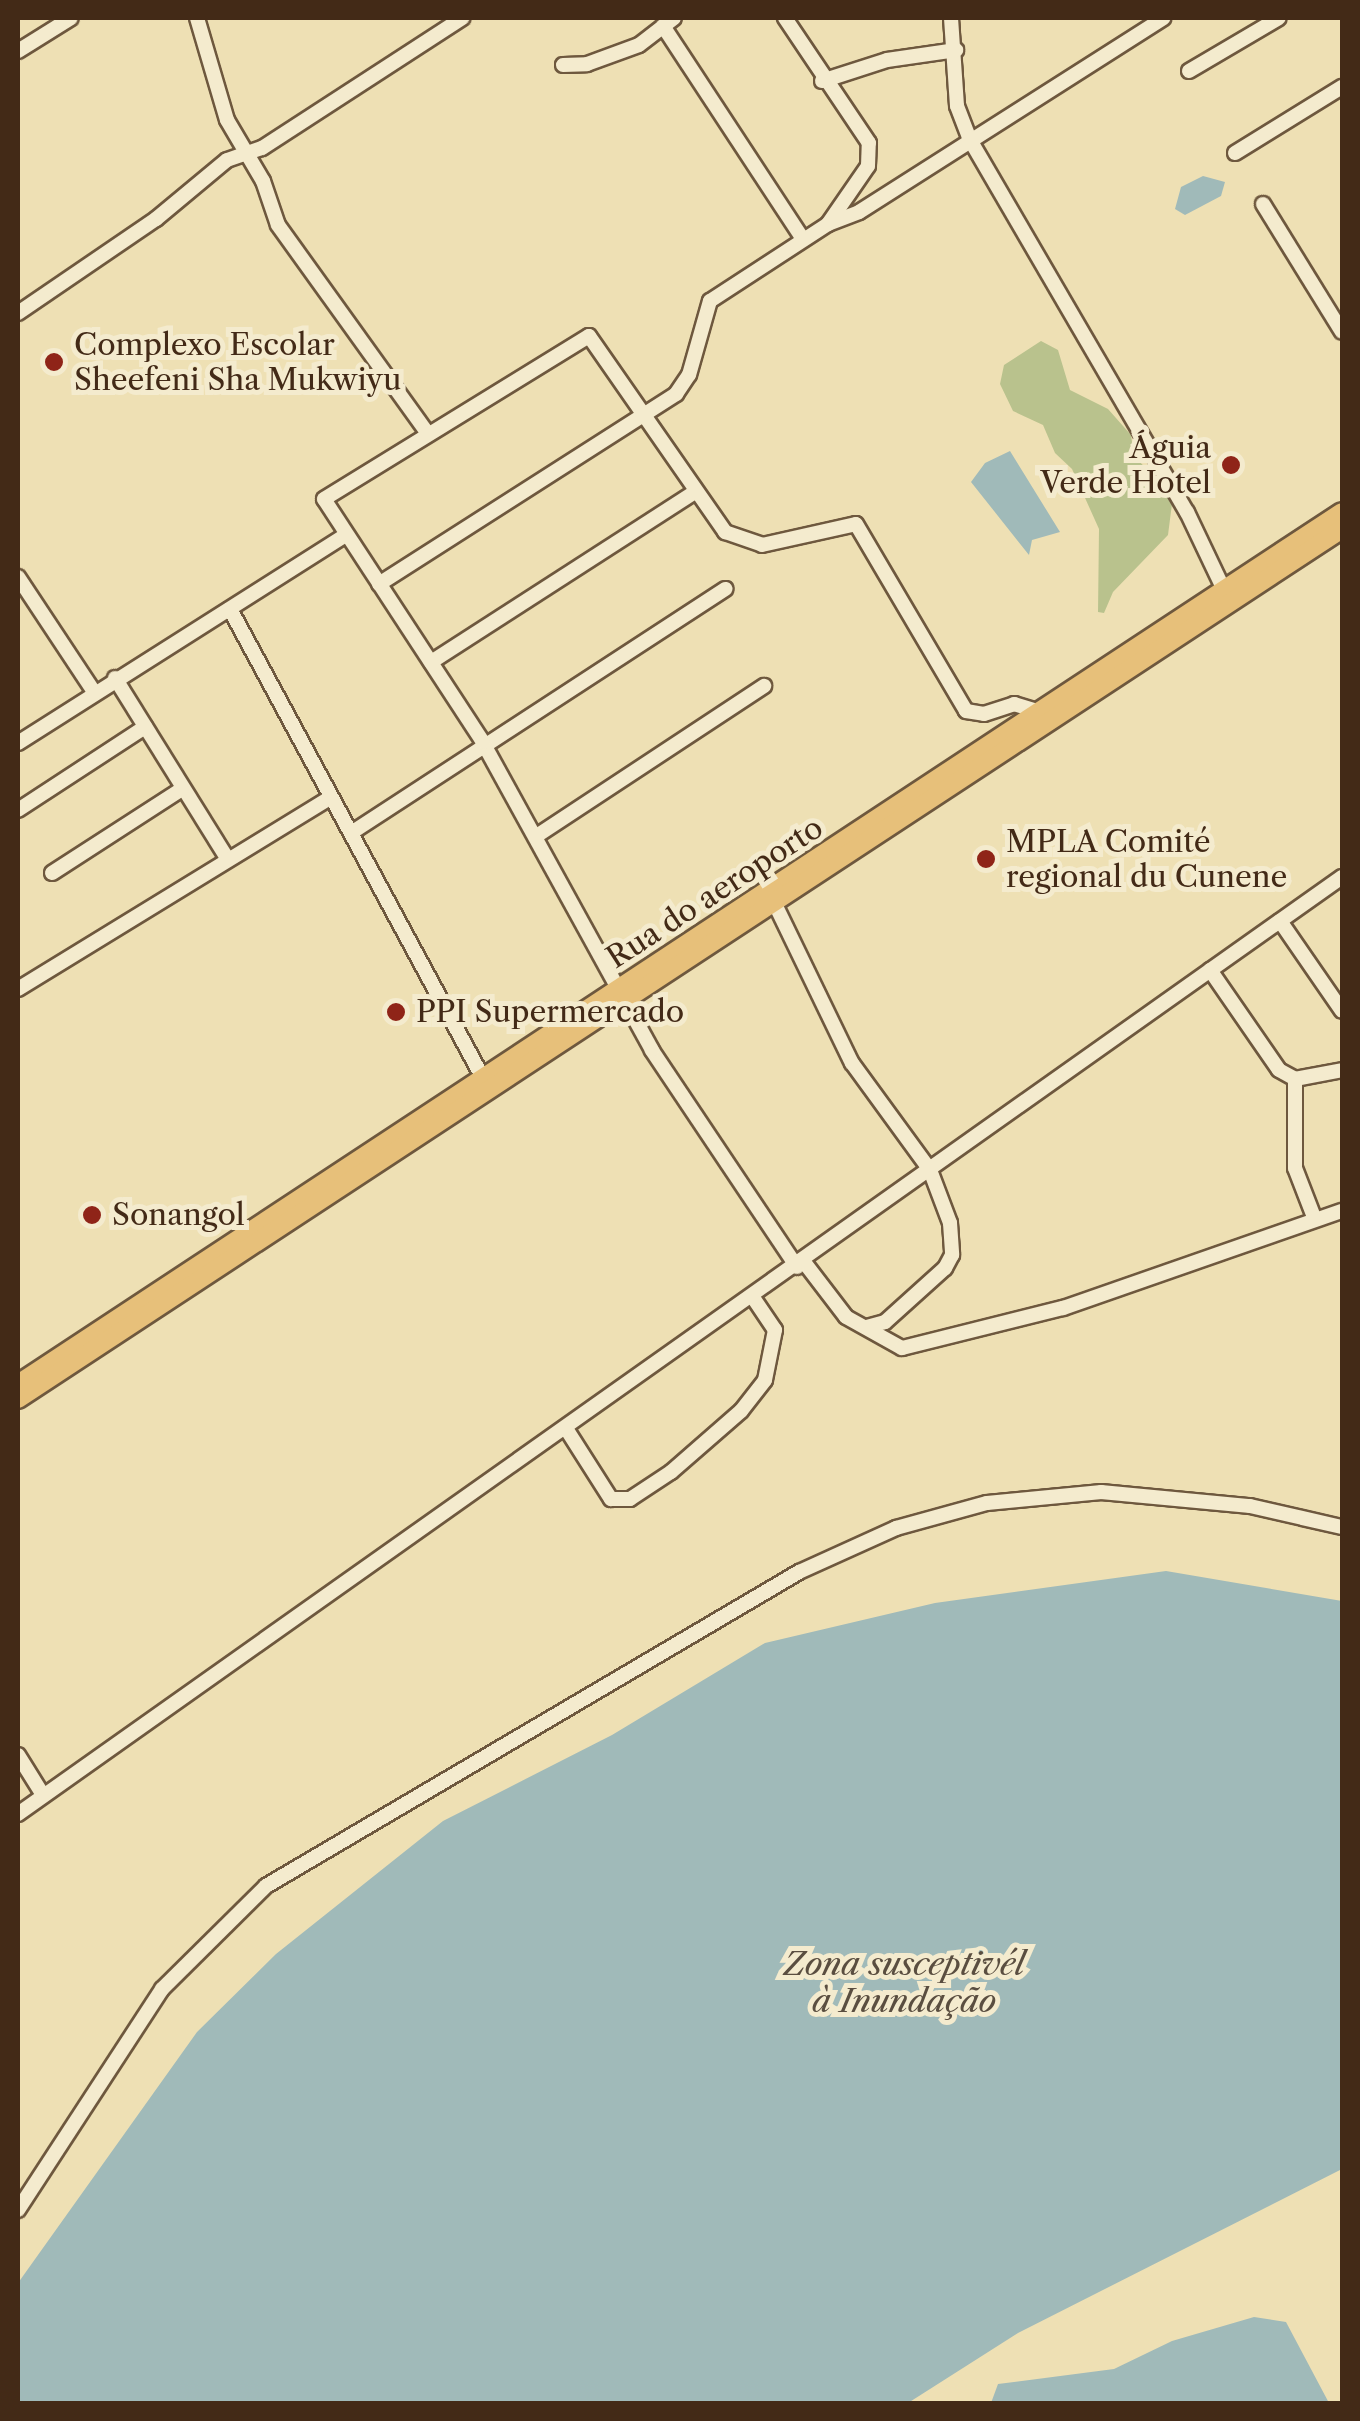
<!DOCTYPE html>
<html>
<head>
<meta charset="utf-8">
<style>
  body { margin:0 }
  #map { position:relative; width:1360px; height:2421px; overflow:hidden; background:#eee0b4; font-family:"Libre Caslon Text",serif }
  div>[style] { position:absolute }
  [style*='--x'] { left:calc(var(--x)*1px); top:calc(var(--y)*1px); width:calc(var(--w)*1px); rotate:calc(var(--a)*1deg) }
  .green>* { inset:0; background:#b9c28d }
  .water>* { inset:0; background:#a0bab9 }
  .roads { filter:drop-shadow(2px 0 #6e583e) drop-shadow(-2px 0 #6e583e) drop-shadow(0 2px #6e583e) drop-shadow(0 -2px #6e583e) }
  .minor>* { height:14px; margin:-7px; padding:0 7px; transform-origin:7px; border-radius:7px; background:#f4ebce }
  .major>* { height:18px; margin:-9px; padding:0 9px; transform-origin:9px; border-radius:9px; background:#e7c07a }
  .dots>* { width:28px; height:28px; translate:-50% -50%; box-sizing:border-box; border:5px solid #f4ebce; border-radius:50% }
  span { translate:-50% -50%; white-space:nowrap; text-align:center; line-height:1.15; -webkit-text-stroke:10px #f4ebce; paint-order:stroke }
  .poi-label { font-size:30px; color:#432a17 }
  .left { translate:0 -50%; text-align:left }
  .right { translate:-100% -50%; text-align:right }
  .street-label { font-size:30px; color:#432a17 }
  .water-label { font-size:32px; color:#5a4e40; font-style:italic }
  .frame { position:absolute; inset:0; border:20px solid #432a17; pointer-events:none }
</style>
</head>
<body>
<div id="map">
  <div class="green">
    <div style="clip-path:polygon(1041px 341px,1058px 350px,1070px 390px,1108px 409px,1131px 435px,1134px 456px,1173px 496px,1168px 535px,1113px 592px,1104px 613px,1098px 612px,1099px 529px,1072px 469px,1055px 453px,1043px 425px,1013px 411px,1000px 384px,1004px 365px)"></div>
  </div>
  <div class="water">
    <div style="clip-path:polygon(1203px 176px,1225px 182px,1221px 196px,1185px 215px,1175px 209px,1181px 187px)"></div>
    <div style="clip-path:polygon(1010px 451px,1060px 532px,1032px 540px,1029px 555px,971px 482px,985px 463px)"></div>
    <div style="clip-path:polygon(1166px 1571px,1342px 1601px,1342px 2169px,1018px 2333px,908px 2403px,18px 2403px,18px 2283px,197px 2032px,276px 1954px,443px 1821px,612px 1735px,765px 1643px,935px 1603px)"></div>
    <div style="clip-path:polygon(1254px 2317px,1286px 2322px,1329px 2403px,991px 2403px,998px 2384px,1114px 2369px,1172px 2341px)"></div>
  </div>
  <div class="roads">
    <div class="minor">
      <div style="--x:197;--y:18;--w:106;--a:73.6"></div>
      <div style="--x:227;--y:120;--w:71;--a:59.5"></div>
      <div style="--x:263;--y:181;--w:46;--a:71.2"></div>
      <div style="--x:278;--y:225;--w:255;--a:54.3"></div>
      <div style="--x:951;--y:18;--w:88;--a:86.1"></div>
      <div style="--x:957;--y:106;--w:34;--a:69"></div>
      <div style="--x:969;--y:138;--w:433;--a:59.8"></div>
      <div style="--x:1187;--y:512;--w:86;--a:64.6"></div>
      <div style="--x:663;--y:26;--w:255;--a:56.7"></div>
      <div style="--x:18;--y:51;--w:62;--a:-31.9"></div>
      <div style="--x:563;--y:65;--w:24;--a:-2"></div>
      <div style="--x:587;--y:64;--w:55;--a:-20.1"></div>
      <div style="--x:639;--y:45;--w:44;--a:-37.6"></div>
      <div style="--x:1189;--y:71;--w:104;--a:-30.5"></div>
      <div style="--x:822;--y:81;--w:68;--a:-17.9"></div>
      <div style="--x:887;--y:60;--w:70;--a:-8.2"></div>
      <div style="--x:1235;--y:153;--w:126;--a:-31.7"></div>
      <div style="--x:1263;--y:204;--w:150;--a:58.3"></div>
      <div style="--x:828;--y:224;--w:33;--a:-21"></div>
      <div style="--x:859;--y:212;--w:361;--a:-32.5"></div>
      <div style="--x:18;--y:313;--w:167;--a:-34.3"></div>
      <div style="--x:156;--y:219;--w:92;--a:-39.7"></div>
      <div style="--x:227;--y:160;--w:37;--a:-19"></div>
      <div style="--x:262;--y:148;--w:239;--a:-33"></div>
      <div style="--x:18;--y:577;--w:138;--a:56.5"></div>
      <div style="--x:379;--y:584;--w:353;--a:-32.6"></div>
      <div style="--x:676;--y:394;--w:23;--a:-56"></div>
      <div style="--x:689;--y:375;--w:77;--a:-74.2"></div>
      <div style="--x:710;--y:301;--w:141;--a:-33.1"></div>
      <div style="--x:828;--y:224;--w:70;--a:-55.4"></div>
      <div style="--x:868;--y:166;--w:23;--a:-88"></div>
      <div style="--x:869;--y:143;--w:151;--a:-123.9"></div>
      <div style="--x:230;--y:609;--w:533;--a:61.66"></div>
      <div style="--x:431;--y:662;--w:315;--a:-32.8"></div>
      <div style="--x:115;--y:678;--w:210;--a:58.1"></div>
      <div style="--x:18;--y:743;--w:386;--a:-32.4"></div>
      <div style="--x:18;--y:810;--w:152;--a:-33.2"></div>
      <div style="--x:351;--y:833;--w:447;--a:-33.1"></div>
      <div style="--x:538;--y:835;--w:271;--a:-33.4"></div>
      <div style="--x:52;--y:873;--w:155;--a:-32.9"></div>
      <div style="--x:774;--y:902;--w:179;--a:64.2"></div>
      <div style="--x:852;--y:1063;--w:132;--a:53.9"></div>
      <div style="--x:930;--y:1170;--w:57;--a:69.3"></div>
      <div style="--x:950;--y:1223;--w:32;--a:86"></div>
      <div style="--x:952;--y:1255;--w:15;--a:118"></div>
      <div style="--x:945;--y:1268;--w:81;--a:138"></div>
      <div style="--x:885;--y:1322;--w:20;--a:165"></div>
      <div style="--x:1280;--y:921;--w:109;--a:55.4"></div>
      <div style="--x:1210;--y:970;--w:121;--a:55.4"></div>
      <div style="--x:1279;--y:1070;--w:18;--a:29"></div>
      <div style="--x:1295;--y:1079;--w:48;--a:-10.8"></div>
      <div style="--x:18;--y:989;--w:367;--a:-31.5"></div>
      <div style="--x:1295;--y:1079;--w:89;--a:90"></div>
      <div style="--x:1295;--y:1168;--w:53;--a:68.8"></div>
      <div style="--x:804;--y:1262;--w:69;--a:52.6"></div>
      <div style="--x:846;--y:1317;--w:64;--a:29"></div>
      <div style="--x:902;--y:1348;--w:166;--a:-14"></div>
      <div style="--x:1063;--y:1308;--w:295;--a:-19.2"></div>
      <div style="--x:797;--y:1267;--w:261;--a:-123.8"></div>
      <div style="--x:652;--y:1050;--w:351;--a:-118.8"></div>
      <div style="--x:483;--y:742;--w:290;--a:-123.2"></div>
      <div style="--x:324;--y:499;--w:311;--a:-31.6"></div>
      <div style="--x:589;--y:336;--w:239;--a:55.2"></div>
      <div style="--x:725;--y:532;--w:39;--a:19"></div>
      <div style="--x:762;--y:545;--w:96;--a:-12.6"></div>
      <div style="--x:856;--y:524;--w:217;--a:59.5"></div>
      <div style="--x:966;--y:711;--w:18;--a:9"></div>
      <div style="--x:984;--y:714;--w:32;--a:-18"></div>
      <div style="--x:1014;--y:704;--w:30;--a:17"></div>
      <div style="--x:567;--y:1430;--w:82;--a:57.5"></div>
      <div style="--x:611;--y:1499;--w:19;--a:0"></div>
      <div style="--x:630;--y:1499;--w:49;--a:-33.4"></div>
      <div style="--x:671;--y:1472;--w:93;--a:-41.1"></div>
      <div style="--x:741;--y:1411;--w:39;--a:-52"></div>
      <div style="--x:765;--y:1380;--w:51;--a:-78.7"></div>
      <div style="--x:775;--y:1330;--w:40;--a:-124"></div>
      <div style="--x:18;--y:1755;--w:47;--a:58"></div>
      <div style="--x:18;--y:1814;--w:1622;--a:-35.29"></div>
      <div style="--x:18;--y:2210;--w:264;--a:-56.9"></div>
      <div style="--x:162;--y:1989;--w:146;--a:-44.7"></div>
      <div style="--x:266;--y:1886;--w:619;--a:-30.5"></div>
      <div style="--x:799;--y:1572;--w:107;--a:-24.4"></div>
      <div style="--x:896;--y:1528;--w:94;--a:-15.4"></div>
      <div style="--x:987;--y:1503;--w:115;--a:-5.5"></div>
      <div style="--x:1101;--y:1492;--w:150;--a:5.4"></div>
      <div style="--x:1250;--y:1506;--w:94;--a:12.9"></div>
    </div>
    <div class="major">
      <div style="--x:18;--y:1384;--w:1585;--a:-33.37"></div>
      <div style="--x:18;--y:1399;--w:1584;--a:-33.31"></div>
    </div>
  </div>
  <div class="dots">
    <div style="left:54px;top:362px;background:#8f2418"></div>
    <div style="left:1231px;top:465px;background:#8f2418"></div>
    <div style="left:986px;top:859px;background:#8f2418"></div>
    <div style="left:396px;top:1012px;background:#8f2418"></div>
    <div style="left:92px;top:1215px;background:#8f2418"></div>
  </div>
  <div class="poi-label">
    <span class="left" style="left:74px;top:362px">Complexo Escolar<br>Sheefeni Sha Mukwiyu</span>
    <span class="right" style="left:1211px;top:465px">Águia<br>Verde Hotel</span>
    <span class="left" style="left:1006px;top:859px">MPLA Comité<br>regional du Cunene</span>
    <span class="left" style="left:416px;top:1012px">PPI Supermercado</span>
    <span class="left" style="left:112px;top:1215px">Sonangol</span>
  </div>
  <div class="street-label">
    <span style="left:715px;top:893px;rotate:-33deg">Rua do aeroporto</span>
  </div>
  <div class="water-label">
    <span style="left:904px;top:1983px">Zona susceptivél<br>à Inundação</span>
  </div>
  <div class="frame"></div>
</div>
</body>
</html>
